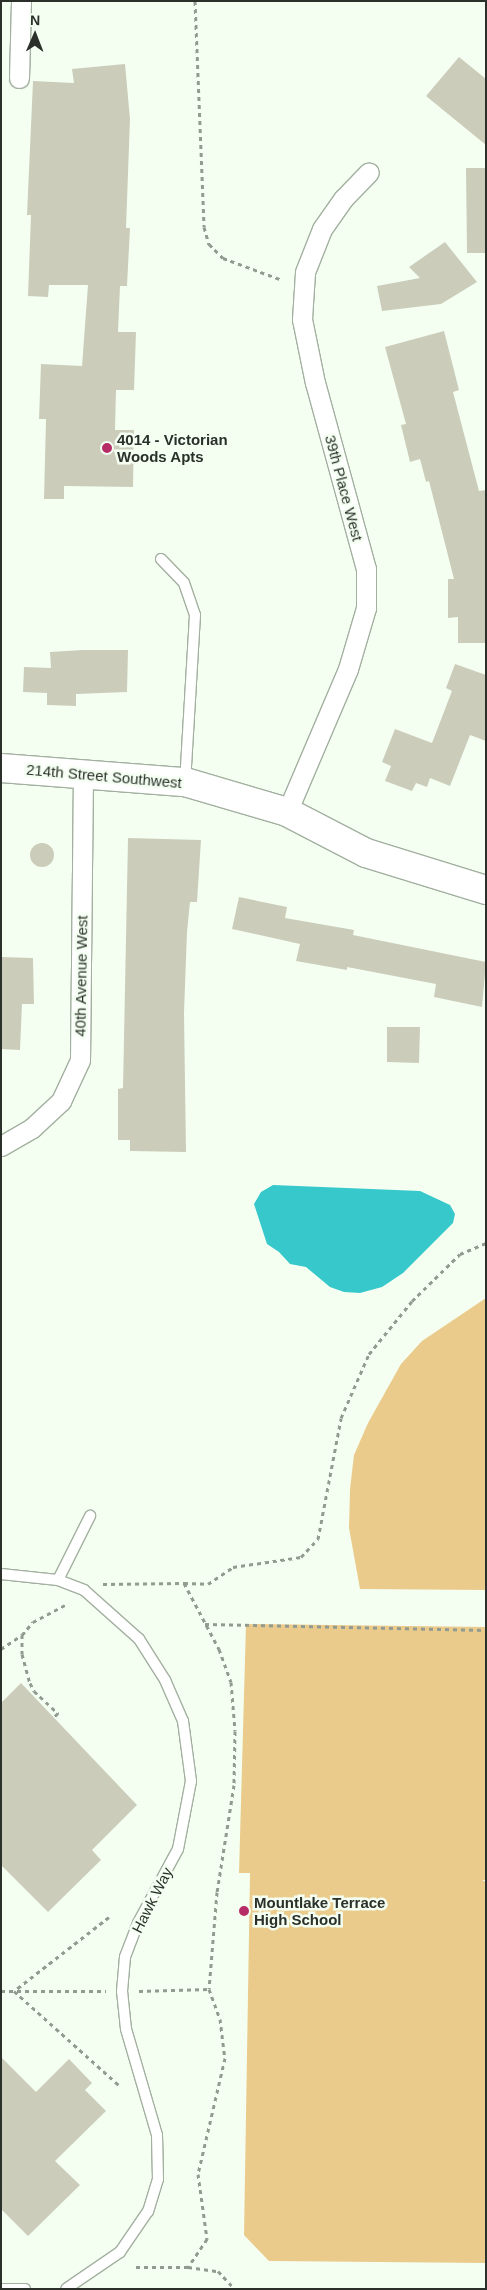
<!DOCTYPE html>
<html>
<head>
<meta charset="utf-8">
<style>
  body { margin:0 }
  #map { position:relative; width:487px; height:2290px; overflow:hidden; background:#f4fff2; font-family:Helvetica,sans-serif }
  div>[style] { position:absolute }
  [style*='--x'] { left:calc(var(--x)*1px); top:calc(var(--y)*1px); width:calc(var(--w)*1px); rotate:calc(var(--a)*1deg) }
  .green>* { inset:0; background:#eacb8c }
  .water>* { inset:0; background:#36c8cb }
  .building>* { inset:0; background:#cbcdba }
  .round { border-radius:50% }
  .path>* { height:3px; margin-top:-1.5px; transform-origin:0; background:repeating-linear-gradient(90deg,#939b91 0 4px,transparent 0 8px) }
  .roads { filter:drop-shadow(1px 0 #a3b0a0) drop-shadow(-1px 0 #a3b0a0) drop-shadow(0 1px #a3b0a0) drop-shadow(0 -1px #a3b0a0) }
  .lane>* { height:10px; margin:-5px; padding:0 5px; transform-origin:5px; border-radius:5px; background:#fff }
  .street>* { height:19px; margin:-9.5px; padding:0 9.5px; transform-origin:9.5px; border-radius:9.5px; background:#fff }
  .secondary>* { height:28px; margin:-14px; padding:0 14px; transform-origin:14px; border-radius:14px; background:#fff }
  .dots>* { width:14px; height:14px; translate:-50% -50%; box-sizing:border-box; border:2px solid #f4fff2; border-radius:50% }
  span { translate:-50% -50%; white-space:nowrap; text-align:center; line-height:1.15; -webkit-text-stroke:5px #f4fff2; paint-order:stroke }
  .poi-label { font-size:15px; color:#2b302a; font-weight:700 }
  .left { translate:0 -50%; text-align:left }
  .street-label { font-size:15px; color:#2b302a }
  .frame { position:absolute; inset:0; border:2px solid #2b302a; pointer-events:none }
  .north { position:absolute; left:10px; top:10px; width:50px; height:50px; -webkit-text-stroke:4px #f4fff2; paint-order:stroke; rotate:1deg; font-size:14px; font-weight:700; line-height:20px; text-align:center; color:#2b302a }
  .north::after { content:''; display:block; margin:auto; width:18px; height:22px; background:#2b302a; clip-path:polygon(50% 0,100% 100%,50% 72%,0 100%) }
</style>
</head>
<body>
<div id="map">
  <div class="green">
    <div style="clip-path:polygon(486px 1298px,486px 1590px,360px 1589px,349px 1528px,350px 1489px,354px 1455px,368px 1423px,401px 1364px,422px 1341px)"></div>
    <div style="clip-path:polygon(246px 1624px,486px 1627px,486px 1880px,482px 1880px,486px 1882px,486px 2263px,269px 2261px,244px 2235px,250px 1873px,239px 1873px)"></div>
  </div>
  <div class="water">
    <div style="clip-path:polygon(273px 1185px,420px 1191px,450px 1205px,455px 1214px,453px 1223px,403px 1273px,382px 1287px,360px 1293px,344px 1292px,330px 1287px,306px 1267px,290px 1264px,279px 1252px,267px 1244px,254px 1204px,261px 1192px)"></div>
  </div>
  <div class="building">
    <div style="clip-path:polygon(459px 57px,486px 79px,486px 145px,426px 96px)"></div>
    <div style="clip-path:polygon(125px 64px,130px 119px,126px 228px,130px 228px,127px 286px,120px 286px,118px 332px,136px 332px,134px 390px,116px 390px,115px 430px,134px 430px,133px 487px,64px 486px,64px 499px,44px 499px,46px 419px,39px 419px,41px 364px,82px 366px,88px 285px,49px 285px,48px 297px,28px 296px,31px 215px,27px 215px,33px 81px,74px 83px,72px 69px)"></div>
    <div style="clip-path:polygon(466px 168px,486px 168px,486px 253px,467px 253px)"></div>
    <div style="clip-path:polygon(445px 242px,477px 282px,441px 304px,382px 311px,377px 286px,420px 278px,409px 267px)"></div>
    <div style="clip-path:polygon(444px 331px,459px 390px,453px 392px,479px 491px,486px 490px,486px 643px,458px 643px,458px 617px,448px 618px,448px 579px,454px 579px,429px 481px,426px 482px,420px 459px,410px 462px,401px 425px,406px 424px,385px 347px)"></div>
    <div style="clip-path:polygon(83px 650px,128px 650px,127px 692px,76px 694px,76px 706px,47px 705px,47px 693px,23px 692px,24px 667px,51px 668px,50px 652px)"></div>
    <div style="clip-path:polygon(455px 664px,486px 675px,486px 741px,470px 735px,450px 786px,430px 778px,427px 787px,416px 783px,412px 791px,385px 781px,391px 766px,382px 762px,395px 729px,432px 743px,452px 691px,446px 688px)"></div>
    <div style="clip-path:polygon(128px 838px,201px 840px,197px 902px,190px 902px,187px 932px,184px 1013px,186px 1152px,130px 1151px,130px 1140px,118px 1140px,118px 1089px,123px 1088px)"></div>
    <div class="round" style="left:30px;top:843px;width:24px;height:24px"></div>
    <div style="clip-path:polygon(239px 897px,287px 907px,285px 918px,354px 930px,353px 935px,486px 962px,482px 1007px,434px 997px,436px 984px,347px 967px,347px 970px,296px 961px,300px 944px,232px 929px)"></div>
    <div style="clip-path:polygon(1px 957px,33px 958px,34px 1004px,22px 1004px,20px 1050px,1px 1049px)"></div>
    <div style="clip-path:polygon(387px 1027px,420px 1027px,419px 1063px,387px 1062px)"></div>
    <div style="clip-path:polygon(21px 1683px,137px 1805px,92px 1850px,101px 1860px,48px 1912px,1px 1865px,1px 1703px)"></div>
    <div style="clip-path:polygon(1px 2057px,36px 2092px,69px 2059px,92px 2083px,85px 2090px,106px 2111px,55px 2161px,80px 2185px,28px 2236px,1px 2209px)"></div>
  </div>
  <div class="path">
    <div style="--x:195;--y:1;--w:226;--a:87.7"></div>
    <div style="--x:204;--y:227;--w:18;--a:74"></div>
    <div style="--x:209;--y:244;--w:20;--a:45"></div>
    <div style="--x:223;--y:258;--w:63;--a:20.4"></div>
    <div style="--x:184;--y:1583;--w:24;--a:2"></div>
    <div style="--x:208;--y:1584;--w:30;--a:-34"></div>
    <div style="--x:233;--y:1567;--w:69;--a:-8.4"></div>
    <div style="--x:301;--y:1557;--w:25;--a:-47"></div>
    <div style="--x:318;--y:1539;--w:123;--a:-79.2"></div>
    <div style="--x:341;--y:1418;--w:70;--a:-66.4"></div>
    <div style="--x:369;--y:1354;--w:68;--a:-50.9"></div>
    <div style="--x:412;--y:1301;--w:67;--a:-44.4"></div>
    <div style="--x:460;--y:1254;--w:28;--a:-23"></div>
    <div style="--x:103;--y:1584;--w:81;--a:-0.7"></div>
    <div style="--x:184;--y:1583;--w:75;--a:62.1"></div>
    <div style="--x:219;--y:1649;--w:35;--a:70"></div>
    <div style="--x:231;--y:1682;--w:49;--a:85.3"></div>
    <div style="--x:235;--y:1731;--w:54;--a:91.1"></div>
    <div style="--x:234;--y:1785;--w:108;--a:99"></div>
    <div style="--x:217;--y:1892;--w:97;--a:94.7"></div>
    <div style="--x:209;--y:1989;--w:32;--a:70"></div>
    <div style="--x:220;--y:2019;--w:39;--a:83"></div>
    <div style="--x:225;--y:2058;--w:119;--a:103.1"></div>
    <div style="--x:198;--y:2174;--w:66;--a:82.1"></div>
    <div style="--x:207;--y:2239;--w:34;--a:124"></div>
    <div style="--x:188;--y:2267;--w:55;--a:180"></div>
    <div style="--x:205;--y:1624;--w:281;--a:1.2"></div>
    <div style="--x:22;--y:1635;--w:19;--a:90"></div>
    <div style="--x:22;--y:1654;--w:30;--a:75"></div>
    <div style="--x:30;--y:1683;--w:9;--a:63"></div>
    <div style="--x:34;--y:1691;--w:33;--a:43"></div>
    <div style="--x:58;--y:1713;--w:6;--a:135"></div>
    <div style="--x:1;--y:1649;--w:25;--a:-34"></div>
    <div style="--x:22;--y:1635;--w:17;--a:-50"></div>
    <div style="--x:33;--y:1622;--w:40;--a:-28"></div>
    <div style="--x:109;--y:1917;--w:120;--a:142.1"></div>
    <div style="--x:14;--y:1991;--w:142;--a:41.9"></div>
    <div style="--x:1;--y:1991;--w:105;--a:0"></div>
    <div style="--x:139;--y:1991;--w:70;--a:-1.6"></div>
    <div style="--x:188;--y:2267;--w:30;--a:8"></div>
    <div style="--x:218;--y:2271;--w:25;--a:47"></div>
  </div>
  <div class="roads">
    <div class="lane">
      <div style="--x:161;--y:559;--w:33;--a:46"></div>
      <div style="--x:184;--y:583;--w:34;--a:71"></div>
      <div style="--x:195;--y:615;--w:167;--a:93.4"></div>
      <div style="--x:1;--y:1574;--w:57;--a:6"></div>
      <div style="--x:58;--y:1580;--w:28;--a:21"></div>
      <div style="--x:84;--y:1590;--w:74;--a:41.7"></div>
      <div style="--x:139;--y:1639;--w:49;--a:57.6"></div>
      <div style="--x:165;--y:1680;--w:45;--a:66.3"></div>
      <div style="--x:183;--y:1721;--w:61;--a:82.4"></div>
      <div style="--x:191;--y:1781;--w:69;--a:100.8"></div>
      <div style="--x:178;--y:1849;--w:84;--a:118.4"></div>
      <div style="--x:138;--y:1923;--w:36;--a:111"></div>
      <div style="--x:125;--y:1957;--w:34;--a:95"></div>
      <div style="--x:122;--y:1991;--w:38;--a:84"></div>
      <div style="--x:126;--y:2029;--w:110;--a:73.7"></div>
      <div style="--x:157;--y:2135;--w:44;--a:88.7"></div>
      <div style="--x:158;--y:2179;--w:34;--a:107"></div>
      <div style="--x:148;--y:2211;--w:50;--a:124.3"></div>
      <div style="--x:120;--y:2252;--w:65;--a:145.6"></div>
      <div style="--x:58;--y:1580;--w:72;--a:-63.4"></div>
      <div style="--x:1;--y:2289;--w:24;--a:0"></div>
    </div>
    <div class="street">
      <div style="--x:19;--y:78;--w:77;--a:-88.5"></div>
      <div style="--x:287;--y:812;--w:155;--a:-66.9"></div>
      <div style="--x:348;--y:669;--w:64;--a:-73.6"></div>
      <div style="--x:366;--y:608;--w:39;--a:-90"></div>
      <div style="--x:366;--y:569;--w:193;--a:-105.3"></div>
      <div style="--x:315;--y:383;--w:65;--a:-101.5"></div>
      <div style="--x:302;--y:319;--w:47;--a:-86.3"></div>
      <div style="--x:305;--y:272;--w:46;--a:-68.4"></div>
      <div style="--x:322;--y:229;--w:37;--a:-55"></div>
      <div style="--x:343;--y:199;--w:37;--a:-46"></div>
      <div style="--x:1;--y:1146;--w:36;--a:-30"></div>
      <div style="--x:32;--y:1128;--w:40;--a:-43"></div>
      <div style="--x:61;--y:1101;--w:45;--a:-65.1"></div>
      <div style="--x:80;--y:1060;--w:288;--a:-89.4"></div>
    </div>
    <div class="secondary">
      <div style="--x:1;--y:768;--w:185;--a:4.4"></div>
      <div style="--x:185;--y:782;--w:106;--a:16.4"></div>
      <div style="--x:287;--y:812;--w:89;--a:27.4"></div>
      <div style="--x:366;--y:853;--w:126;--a:17.1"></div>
    </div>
  </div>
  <div class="dots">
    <div style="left:107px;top:448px;background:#b62c67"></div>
    <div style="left:244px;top:1911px;background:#b62c67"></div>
  </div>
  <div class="poi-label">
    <span class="left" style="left:117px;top:448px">4014 - Victorian<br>Woods Apts</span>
    <span class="left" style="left:254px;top:1911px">Mountlake Terrace<br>High School</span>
  </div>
  <div class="street-label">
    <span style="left:344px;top:488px;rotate:75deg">39th Place West</span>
    <span style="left:104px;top:776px;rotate:5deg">214th Street Southwest</span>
    <span style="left:81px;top:976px;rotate:-89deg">40th Avenue West</span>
    <span style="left:152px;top:1900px;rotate:-63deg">Hawk Way</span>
  </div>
  <div class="frame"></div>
  <div class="north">N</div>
</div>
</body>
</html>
